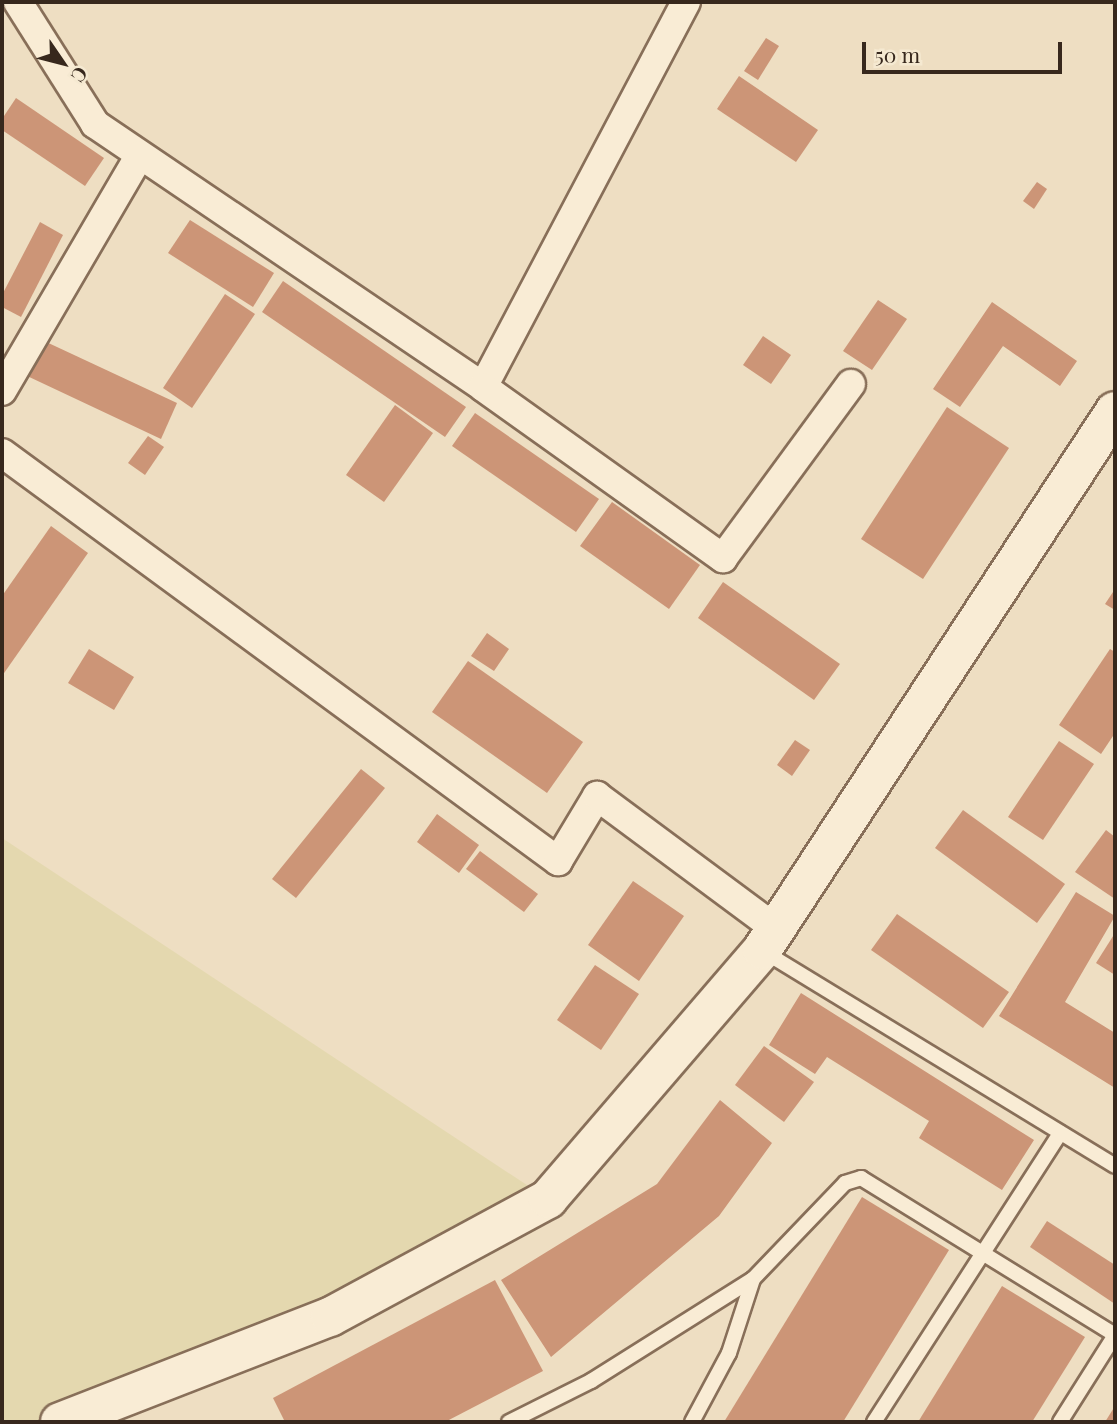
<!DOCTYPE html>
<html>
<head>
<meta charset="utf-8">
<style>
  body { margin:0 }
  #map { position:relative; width:1117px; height:1424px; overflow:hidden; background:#eedec2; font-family:"Playfair Display",serif }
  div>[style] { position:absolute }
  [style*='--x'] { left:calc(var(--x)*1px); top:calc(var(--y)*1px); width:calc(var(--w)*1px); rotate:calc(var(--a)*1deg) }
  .farmland>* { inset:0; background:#e4d8af }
  .building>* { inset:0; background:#cc9577 }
  .roads { filter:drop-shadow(2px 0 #886f59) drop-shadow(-2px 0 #886f59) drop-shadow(0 2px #886f59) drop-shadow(0 -2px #886f59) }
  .service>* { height:14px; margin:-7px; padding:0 7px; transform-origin:7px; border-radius:7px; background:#f9ecd5 }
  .minor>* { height:28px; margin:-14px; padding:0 14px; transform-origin:14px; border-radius:14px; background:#f9ecd5 }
  .secondary>* { height:38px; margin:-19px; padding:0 19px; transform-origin:19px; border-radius:19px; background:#f9ecd5 }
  span { translate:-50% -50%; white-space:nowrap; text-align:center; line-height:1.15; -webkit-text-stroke:5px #f5e9d1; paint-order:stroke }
  .frame { position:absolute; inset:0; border:4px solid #37281d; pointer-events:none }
  .north { position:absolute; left:28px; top:28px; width:70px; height:70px; -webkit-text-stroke:5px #f5e9d1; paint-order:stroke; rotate:125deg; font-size:19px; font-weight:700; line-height:28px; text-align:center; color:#37281d }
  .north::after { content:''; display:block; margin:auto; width:24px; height:32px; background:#37281d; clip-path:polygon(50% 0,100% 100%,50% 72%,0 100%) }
  .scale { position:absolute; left:862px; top:42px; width:200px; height:32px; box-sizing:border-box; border:4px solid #37281d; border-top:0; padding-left:9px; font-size:21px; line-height:24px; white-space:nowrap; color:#37281d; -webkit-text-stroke:5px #f5e9d1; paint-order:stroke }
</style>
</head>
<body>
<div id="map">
  <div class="farmland">
    <div style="clip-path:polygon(2px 838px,548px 1199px,38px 1422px,2px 1422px)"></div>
  </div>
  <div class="building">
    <div style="clip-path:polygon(766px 38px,779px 46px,758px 80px,744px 71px)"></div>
    <div style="clip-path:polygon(739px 76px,818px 130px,796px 162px,717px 109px)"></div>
    <div style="clip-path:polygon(16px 98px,104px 158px,85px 186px,2px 130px,2px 119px)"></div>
    <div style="clip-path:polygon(1037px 182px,1047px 189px,1034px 209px,1023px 201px)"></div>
    <div style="clip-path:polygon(190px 220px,274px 273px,253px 307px,168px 253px)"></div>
    <div style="clip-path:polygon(40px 222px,63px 235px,21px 317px,2px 307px,2px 295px)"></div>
    <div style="clip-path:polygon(283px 281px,466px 407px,445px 437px,262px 312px)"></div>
    <div style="clip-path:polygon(225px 294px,255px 314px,192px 408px,163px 388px)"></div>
    <div style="clip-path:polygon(878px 300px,907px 319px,872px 370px,843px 351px)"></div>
    <div style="clip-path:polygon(992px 302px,1077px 361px,1060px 386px,1003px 346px,960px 407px,933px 389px)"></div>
    <div style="clip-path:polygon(763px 336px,791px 355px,771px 384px,743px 365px)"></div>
    <div style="clip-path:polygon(42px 340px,177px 403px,161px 439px,25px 375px)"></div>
    <div style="clip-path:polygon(395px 405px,433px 433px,384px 502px,346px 475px)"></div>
    <div style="clip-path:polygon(947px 407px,1009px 448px,923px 579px,861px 539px)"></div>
    <div style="clip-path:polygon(475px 413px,599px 499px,576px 532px,452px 446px)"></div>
    <div style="clip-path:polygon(148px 436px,164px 447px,145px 475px,128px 463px)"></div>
    <div style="clip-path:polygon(612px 502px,700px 565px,669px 609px,580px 546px)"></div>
    <div style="clip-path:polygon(51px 526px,88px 553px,2px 676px,2px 596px)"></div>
    <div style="clip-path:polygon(723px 582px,840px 664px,814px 700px,698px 618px)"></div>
    <div style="clip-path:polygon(1115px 589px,1115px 610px,1105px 604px)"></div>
    <div style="clip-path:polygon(487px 633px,509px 649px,494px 671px,471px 656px)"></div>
    <div style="clip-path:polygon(89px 649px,134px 677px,114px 710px,68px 683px)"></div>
    <div style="clip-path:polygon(1110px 649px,1115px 652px,1115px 733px,1101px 754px,1059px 725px)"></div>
    <div style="clip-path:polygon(468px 661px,583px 742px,547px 793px,432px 712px)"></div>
    <div style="clip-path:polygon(795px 740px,810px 750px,792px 776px,777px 765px)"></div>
    <div style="clip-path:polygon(1059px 741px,1094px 764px,1043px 840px,1008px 817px)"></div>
    <div style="clip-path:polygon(361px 769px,385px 788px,296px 898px,272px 879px)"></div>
    <div style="clip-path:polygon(963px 810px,1065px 884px,1037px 923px,935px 848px)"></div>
    <div style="clip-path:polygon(437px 814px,479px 845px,459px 873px,417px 842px)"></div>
    <div style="clip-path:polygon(1106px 830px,1115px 837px,1115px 899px,1075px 872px)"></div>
    <div style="clip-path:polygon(480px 851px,538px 894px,524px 912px,466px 869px)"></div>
    <div style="clip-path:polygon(633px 881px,684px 916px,639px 981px,588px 945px)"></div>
    <div style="clip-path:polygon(1076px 892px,1115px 916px,1065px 1002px,1115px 1033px,1115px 1088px,999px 1016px)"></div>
    <div style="clip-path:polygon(897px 914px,1009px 992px,983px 1028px,871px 950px)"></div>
    <div style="clip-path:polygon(1115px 933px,1115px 975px,1096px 963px)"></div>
    <div style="clip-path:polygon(595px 965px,639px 994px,601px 1050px,557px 1020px)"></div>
    <div style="clip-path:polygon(801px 993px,1034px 1140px,1002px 1190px,919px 1138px,929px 1121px,827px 1057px,815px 1074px,769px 1045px)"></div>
    <div style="clip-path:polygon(764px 1046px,814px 1082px,784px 1122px,735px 1085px)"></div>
    <div style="clip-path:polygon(720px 1100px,772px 1143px,719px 1216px,551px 1357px,501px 1280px,657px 1184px)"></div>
    <div style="clip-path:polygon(862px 1197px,949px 1250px,843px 1422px,724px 1422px)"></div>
    <div style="clip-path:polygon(1047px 1221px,1115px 1265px,1115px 1304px,1030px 1247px)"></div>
    <div style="clip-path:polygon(495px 1280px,543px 1371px,445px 1422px,285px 1422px,273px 1398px)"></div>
    <div style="clip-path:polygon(1002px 1286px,1085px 1337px,1032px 1422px,918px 1422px)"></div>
    <div style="clip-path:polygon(1115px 1406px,1115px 1422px,1105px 1422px)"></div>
  </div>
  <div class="roads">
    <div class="service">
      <div style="--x:763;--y:951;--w:412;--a:31.4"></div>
      <div style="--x:509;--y:1422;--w:92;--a:-26.6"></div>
      <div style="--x:591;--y:1381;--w:191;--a:-32.2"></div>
      <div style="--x:753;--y:1279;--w:133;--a:-46.2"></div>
      <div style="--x:845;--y:1183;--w:17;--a:-17"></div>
      <div style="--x:861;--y:1178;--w:299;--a:31.7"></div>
      <div style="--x:692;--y:1422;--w:78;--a:-61.8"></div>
      <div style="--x:729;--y:1353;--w:78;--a:-72"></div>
      <div style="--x:874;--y:1422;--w:344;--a:-57.2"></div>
      <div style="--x:1060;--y:1422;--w:103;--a:-57.7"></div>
    </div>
    <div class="minor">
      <div style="--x:18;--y:2;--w:144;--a:57.7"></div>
      <div style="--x:95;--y:124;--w:469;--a:34.1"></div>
      <div style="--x:686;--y:2;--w:435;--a:117.8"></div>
      <div style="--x:483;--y:387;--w:295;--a:35.5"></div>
      <div style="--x:723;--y:558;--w:216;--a:-53.7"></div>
      <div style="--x:2;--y:391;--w:273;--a:-59.7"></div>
      <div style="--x:2;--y:453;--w:690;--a:36.27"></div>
      <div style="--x:558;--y:861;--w:76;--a:-59"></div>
      <div style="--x:597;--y:796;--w:223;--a:36.6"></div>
    </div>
    <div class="secondary">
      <div style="--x:60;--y:1422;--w:290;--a:-21.3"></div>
      <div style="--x:330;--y:1317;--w:248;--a:-28.4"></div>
      <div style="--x:548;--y:1199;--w:328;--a:-49.3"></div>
      <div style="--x:762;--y:950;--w:644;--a:-56.78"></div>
    </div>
  </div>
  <div class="frame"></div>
  <div class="north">С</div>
  <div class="scale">50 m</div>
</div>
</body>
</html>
